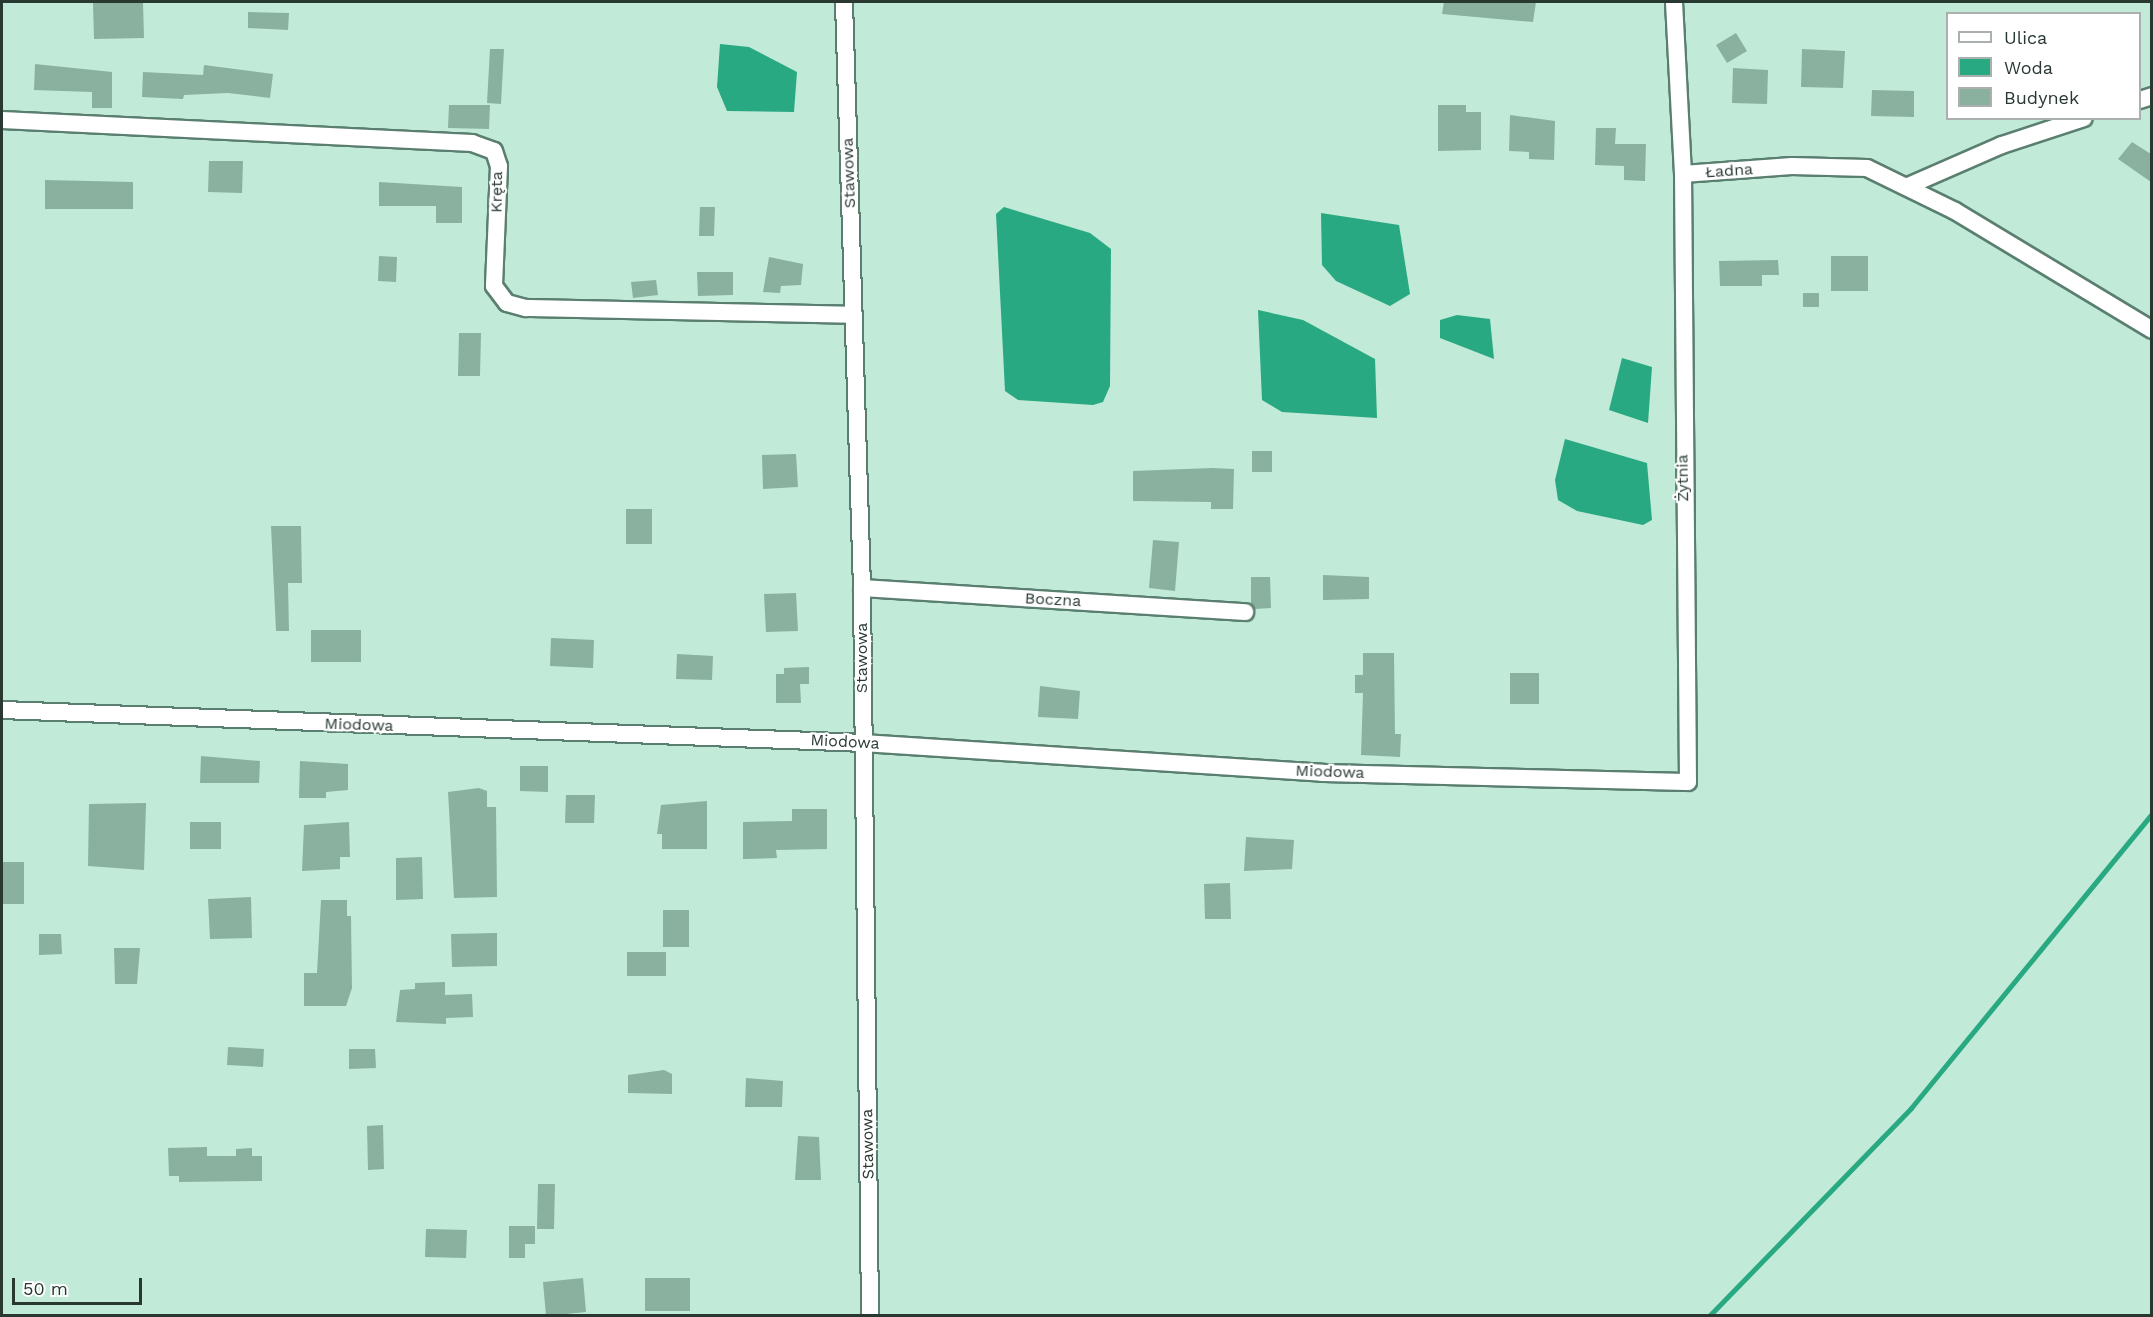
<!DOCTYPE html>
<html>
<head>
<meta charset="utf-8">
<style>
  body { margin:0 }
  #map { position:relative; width:2153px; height:1317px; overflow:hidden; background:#c2ead8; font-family:"Work Sans",sans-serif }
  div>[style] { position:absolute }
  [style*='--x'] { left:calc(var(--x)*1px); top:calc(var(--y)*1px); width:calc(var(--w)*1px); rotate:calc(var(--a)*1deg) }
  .water>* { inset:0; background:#29a981 }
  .stream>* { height:5px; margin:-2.5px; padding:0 2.5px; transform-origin:2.5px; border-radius:2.5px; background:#29a981 }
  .building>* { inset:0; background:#8ab1a0 }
  .roads { filter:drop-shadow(2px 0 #5a7f70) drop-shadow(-2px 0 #5a7f70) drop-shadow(0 2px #5a7f70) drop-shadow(0 -2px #5a7f70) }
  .minor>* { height:16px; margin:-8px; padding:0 8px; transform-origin:8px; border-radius:8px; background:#fff }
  span { translate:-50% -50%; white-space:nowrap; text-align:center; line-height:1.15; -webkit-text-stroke:4.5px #fff; paint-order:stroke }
  .street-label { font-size:16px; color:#293932 }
  .frame { position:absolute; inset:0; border:3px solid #293932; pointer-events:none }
  .legend { position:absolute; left:1946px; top:12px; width:195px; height:108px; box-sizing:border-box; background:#fff; border:2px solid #a9b0ad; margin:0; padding:8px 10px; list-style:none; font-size:18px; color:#293932 }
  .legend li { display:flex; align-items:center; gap:12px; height:30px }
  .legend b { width:30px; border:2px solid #a9b0ad }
  .scale { position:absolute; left:12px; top:1278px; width:130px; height:27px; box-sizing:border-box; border:3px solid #293932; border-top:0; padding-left:8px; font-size:18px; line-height:21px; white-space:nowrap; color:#293932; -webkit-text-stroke:4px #fff; paint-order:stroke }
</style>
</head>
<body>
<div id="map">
  <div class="water">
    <div style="clip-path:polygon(720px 44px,749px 47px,797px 72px,794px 112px,727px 111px,717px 87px)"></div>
    <div style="clip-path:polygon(1004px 207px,1090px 233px,1111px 249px,1110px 386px,1103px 402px,1093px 405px,1018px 400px,1005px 391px,996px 214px)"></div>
    <div style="clip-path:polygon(1321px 213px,1399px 225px,1410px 294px,1390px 306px,1336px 281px,1322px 265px)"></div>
    <div style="clip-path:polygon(1258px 310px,1303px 320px,1375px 359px,1377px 418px,1282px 412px,1262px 400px)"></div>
    <div style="clip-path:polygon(1457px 315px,1490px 319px,1494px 359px,1440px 338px,1440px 320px)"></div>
    <div style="clip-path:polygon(1622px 358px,1652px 367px,1648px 423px,1609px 410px)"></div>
    <div style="clip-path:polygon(1565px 439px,1647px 463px,1652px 520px,1643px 525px,1577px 511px,1558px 500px,1555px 480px)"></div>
  </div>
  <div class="stream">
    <div style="--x:1709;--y:1316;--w:290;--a:-45.8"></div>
    <div style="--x:1911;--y:1108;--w:380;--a:-50.7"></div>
  </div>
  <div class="building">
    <div style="clip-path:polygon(93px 2px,143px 2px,144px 38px,94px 39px)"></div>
    <div style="clip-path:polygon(1444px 2px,1536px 2px,1533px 22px,1442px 14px)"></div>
    <div style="clip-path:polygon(248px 12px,289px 13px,288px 30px,248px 28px)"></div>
    <div style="clip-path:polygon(1736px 33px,1747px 51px,1727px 63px,1716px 45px)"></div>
    <div style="clip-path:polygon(490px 49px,504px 49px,501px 104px,487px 103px)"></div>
    <div style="clip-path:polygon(1802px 49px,1845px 51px,1843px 88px,1801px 87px)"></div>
    <div style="clip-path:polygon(35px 64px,112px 72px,112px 108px,92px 108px,92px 92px,34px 90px)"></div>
    <div style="clip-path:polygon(204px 65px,273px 74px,270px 98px,228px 93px,184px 95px,183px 99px,142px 97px,143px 72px,203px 75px)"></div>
    <div style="clip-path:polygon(1733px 68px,1768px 70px,1767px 104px,1732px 103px)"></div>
    <div style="clip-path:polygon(1872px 90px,1914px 91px,1914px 117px,1871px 116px)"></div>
    <div style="clip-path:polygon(449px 105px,490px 105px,489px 129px,448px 128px)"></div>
    <div style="clip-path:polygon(1438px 105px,1466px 105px,1466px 112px,1481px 112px,1481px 150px,1438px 151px)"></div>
    <div style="clip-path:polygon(1510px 115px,1555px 121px,1554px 160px,1529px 159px,1529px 152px,1509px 151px)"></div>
    <div style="clip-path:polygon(1596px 128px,1616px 128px,1615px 144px,1646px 144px,1645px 181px,1624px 180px,1624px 166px,1595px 165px)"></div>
    <div style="clip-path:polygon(2132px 142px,2151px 154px,2151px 182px,2118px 159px)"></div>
    <div style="clip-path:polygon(209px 161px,243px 161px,242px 193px,208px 192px)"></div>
    <div style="clip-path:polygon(45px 180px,133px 182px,133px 209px,45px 209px)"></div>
    <div style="clip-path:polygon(379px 182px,462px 187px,462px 223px,436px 223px,436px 206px,379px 206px)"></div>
    <div style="clip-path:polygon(700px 207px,715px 207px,714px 236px,699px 236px)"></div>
    <div style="clip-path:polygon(379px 256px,397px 257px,396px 282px,378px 281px)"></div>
    <div style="clip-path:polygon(1831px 256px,1868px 256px,1868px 291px,1831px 291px)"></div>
    <div style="clip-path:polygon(769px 257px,803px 264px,801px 285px,781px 286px,780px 293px,763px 292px)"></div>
    <div style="clip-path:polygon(1778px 260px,1779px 275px,1762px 275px,1762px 286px,1720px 286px,1719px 261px)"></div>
    <div style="clip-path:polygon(697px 272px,733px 272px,733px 295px,698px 296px)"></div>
    <div style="clip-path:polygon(656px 280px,658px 295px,633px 298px,631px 282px)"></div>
    <div style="clip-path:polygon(1803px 293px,1819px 293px,1819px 307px,1803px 307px)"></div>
    <div style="clip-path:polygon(459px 333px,481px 333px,480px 376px,458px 376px)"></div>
    <div style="clip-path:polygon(1252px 451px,1272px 451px,1272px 472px,1252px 472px)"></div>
    <div style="clip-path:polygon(796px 454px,798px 487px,763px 489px,762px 455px)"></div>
    <div style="clip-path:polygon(1212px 468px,1234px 469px,1233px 509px,1211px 509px,1211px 502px,1133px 501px,1133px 471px)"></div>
    <div style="clip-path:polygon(626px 509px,652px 509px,652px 544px,626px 544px)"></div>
    <div style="clip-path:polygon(271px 526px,301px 526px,302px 583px,288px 583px,289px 631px,276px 631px)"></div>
    <div style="clip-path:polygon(1153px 540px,1179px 542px,1175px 591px,1149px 588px)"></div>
    <div style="clip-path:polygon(1323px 575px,1369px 577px,1369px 599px,1323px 600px)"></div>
    <div style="clip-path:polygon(1251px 577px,1270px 577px,1271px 608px,1255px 609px,1251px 604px)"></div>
    <div style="clip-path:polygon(796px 593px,798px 631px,766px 632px,764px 594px)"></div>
    <div style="clip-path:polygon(311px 630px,361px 630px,361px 662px,311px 662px)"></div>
    <div style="clip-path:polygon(551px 638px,594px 640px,593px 668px,550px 666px)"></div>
    <div style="clip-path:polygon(1363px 653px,1394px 653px,1395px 734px,1401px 734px,1400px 757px,1361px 755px,1363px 693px,1355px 693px,1355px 675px,1363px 675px)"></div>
    <div style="clip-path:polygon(677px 654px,713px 656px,712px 680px,676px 679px)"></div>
    <div style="clip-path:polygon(809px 667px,809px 684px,800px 684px,801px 703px,776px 703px,776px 674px,784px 674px,784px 668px)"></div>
    <div style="clip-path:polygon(1510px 673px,1539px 673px,1539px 704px,1510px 704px)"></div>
    <div style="clip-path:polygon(1040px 686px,1080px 691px,1078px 719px,1038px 717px)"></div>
    <div style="clip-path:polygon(201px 756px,260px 761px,259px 783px,200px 783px)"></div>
    <div style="clip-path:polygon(300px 761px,348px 764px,348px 790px,326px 792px,326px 798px,299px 798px)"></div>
    <div style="clip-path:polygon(520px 766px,548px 766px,548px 792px,520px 791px)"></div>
    <div style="clip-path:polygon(479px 788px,487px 791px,487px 807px,496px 807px,497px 897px,454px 898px,448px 792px)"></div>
    <div style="clip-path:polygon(566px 795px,595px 795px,594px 823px,565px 823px)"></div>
    <div style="clip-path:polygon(707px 801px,707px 849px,662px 849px,662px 834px,657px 834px,661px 805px)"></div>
    <div style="clip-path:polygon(146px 803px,144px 870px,88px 866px,89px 804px)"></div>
    <div style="clip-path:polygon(792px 809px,827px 809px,827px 849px,776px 850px,777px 858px,743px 859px,743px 822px,792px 821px)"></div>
    <div style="clip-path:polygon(190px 822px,221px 822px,221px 849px,190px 849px)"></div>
    <div style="clip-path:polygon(349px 822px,350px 857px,340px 857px,340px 869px,302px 871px,304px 825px)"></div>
    <div style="clip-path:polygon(1246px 837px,1294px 840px,1292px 869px,1244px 871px)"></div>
    <div style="clip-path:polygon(422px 857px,423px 899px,396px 900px,396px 858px)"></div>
    <div style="clip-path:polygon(2px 862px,24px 862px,24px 904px,3px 904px)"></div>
    <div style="clip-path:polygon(1230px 883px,1231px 919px,1205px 919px,1204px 884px)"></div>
    <div style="clip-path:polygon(251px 897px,252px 938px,210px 939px,208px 899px)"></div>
    <div style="clip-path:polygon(321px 900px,347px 900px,347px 916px,351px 916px,352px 988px,346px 1006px,304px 1006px,304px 973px,317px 973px)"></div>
    <div style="clip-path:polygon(663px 910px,689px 910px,689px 947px,663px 947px)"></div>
    <div style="clip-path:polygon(497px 933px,497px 966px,452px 967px,451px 934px)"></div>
    <div style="clip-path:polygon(39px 934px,61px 934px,62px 954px,39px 955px)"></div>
    <div style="clip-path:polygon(114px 948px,140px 948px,137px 984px,115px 984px)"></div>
    <div style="clip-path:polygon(627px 952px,666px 952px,666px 976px,627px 976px)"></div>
    <div style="clip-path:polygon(445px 982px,445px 995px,472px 994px,473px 1017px,446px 1018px,446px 1024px,396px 1022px,400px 990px,415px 989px,415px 983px)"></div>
    <div style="clip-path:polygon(228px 1047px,264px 1049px,263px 1067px,227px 1065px)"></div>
    <div style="clip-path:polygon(349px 1049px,375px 1049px,376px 1068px,349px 1069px)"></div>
    <div style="clip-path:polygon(664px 1070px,672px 1074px,672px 1094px,628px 1093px,628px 1075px)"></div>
    <div style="clip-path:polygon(746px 1078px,783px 1081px,782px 1107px,745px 1107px)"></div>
    <div style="clip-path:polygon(383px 1125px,384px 1169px,368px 1170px,367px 1126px)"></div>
    <div style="clip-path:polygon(798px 1136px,819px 1137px,821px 1180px,795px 1180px)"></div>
    <div style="clip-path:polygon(207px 1147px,207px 1156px,236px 1156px,236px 1149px,252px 1148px,252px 1156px,262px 1156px,262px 1181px,179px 1182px,179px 1176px,169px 1176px,168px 1148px)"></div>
    <div style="clip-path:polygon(538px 1184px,555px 1184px,554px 1229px,537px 1229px)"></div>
    <div style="clip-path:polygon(509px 1226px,535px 1226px,535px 1244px,525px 1244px,525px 1258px,509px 1258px)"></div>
    <div style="clip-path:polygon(426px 1229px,467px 1230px,466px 1258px,425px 1257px)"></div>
    <div style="clip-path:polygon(583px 1278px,586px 1312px,546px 1316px,543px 1282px)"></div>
    <div style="clip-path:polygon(645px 1278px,690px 1278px,690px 1311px,645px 1311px)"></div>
  </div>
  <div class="roads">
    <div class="minor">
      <div style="--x:844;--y:2;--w:586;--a:88.24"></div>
      <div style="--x:862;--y:588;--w:728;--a:89.37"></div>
      <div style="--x:2140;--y:100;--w:13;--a:-18"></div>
      <div style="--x:2;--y:120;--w:471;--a:2.8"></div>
      <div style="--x:472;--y:143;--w:23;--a:20"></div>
      <div style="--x:494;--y:151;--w:16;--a:72"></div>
      <div style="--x:499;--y:166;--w:120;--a:92.4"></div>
      <div style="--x:494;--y:286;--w:21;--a:53"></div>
      <div style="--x:507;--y:303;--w:20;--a:15"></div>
      <div style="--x:526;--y:308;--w:328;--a:1.2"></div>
      <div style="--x:1683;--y:174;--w:109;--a:-4.2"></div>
      <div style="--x:1792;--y:166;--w:75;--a:1.5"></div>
      <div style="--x:1867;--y:168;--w:98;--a:26"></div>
      <div style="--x:1955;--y:211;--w:230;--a:31.1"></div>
      <div style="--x:1908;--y:186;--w:103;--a:-23.6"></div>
      <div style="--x:2002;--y:145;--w:86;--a:-18.2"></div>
      <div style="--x:862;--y:588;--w:384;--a:3.6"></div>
      <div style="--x:2;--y:710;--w:862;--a:2.19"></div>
      <div style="--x:863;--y:743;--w:460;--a:3.7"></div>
      <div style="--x:1322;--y:773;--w:366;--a:1.4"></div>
      <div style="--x:1688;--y:782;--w:608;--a:-90.47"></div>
      <div style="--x:1683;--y:174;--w:172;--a:-93"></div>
    </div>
  </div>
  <div class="street-label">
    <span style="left:1729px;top:171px;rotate:-4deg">Ładna</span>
    <span style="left:849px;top:173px;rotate:-92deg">Stawowa</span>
    <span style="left:497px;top:192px;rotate:-89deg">Kręta</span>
    <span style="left:1683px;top:478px;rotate:-91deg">Żytnia</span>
    <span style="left:1053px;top:600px;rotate:3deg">Boczna</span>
    <span style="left:862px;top:658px;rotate:-90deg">Stawowa</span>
    <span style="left:359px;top:725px;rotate:2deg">Miodowa</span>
    <span style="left:845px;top:742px;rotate:3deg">Miodowa</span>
    <span style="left:1330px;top:772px;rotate:2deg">Miodowa</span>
    <span style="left:868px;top:1144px;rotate:-91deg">Stawowa</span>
  </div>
  <div class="frame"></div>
  <ul class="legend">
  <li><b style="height:8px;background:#fff"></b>Ulica</li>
  <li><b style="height:16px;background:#29a981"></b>Woda</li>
  <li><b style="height:16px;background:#8ab1a0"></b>Budynek</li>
  </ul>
  <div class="scale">50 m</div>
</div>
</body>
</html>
